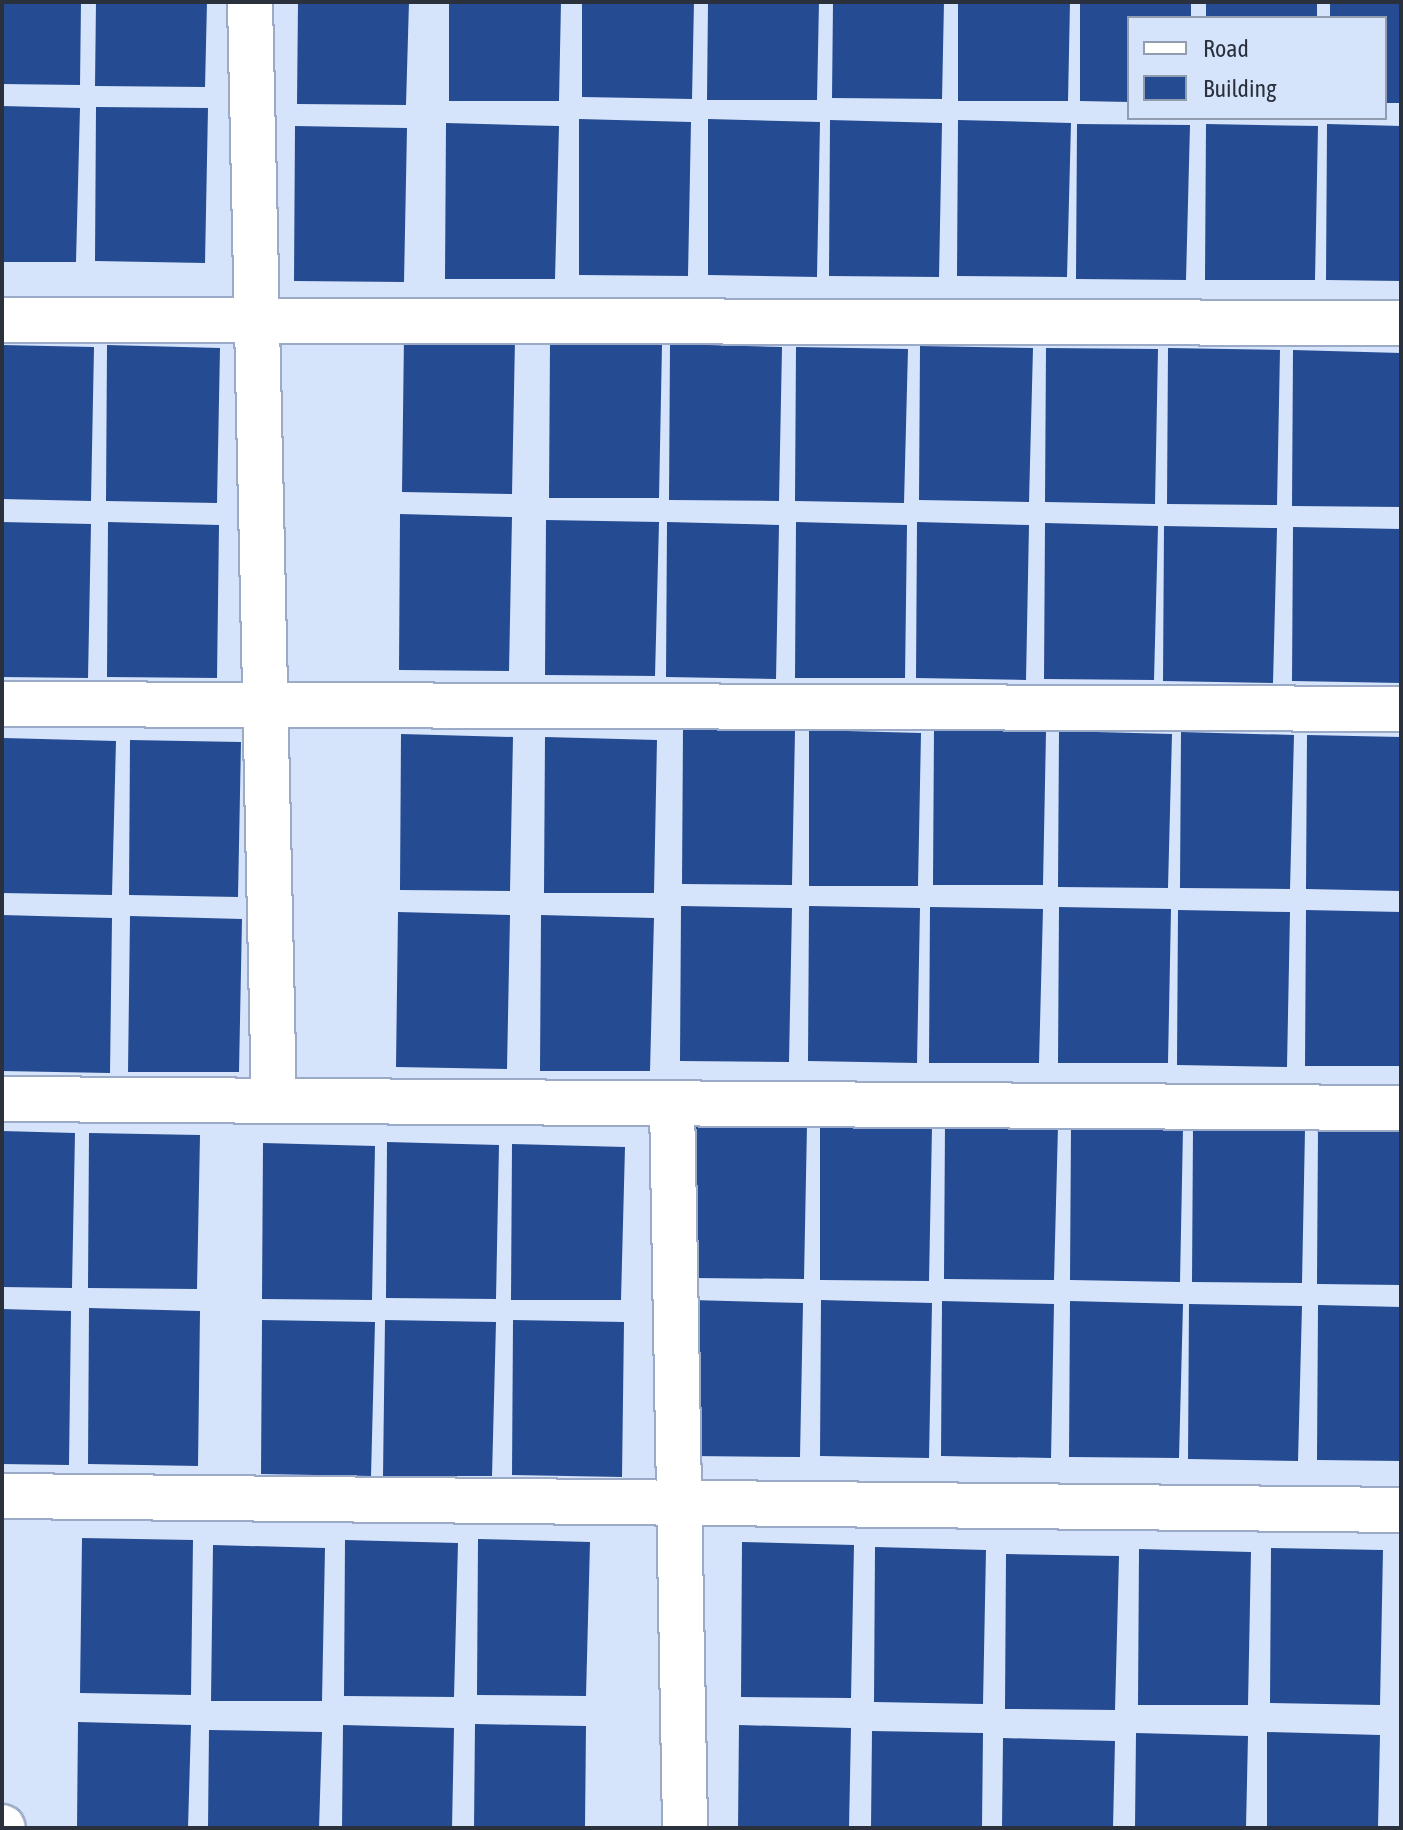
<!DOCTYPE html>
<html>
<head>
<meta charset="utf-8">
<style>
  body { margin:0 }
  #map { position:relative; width:1403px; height:1830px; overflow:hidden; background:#d6e4fb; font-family:"Asap Condensed",sans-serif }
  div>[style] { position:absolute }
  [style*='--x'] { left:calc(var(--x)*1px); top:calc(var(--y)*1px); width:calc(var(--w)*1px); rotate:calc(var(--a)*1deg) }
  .building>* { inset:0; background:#254c93 }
  .roads { filter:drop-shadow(2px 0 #9babc7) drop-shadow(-2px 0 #9babc7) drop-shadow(0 2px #9babc7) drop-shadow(0 -2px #9babc7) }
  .minor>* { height:44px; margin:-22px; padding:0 22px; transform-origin:22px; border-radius:22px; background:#fff }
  span { translate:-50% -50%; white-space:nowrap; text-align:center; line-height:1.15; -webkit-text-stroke:8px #d6e4fb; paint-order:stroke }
  .frame { position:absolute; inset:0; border:4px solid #2a313c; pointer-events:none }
  .legend { position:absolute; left:1127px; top:16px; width:260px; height:104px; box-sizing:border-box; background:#d6e4fb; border:2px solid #919caf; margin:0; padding:10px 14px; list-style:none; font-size:24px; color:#2a313c }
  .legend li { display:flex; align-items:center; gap:16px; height:40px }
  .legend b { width:40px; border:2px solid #919caf }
</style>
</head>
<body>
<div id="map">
  <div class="building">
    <div style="clip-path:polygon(2px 2px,81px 2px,80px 85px,2px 84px)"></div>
    <div style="clip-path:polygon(96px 2px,207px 2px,205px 87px,95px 86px)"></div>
    <div style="clip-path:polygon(298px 2px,409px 2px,406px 105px,297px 104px)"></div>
    <div style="clip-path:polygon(449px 2px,561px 2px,559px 101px,449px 101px)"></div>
    <div style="clip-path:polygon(582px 2px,694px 2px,692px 99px,582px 97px)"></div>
    <div style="clip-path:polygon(708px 2px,819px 2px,817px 100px,707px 100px)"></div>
    <div style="clip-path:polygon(833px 2px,944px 2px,942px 99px,832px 98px)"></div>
    <div style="clip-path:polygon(958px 2px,1070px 2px,1068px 101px,958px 101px)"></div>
    <div style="clip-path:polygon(1080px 2px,1191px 2px,1191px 18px,1129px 18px,1129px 102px,1080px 101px)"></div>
    <div style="clip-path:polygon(1206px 2px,1317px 2px,1317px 18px,1206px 18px)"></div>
    <div style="clip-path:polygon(1330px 2px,1401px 2px,1401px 103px,1385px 103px,1385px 18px,1330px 18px)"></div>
    <div style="clip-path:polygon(2px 106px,80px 108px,76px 262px,2px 262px)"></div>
    <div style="clip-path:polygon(96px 107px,208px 108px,205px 263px,95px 261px)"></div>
    <div style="clip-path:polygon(579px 119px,691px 122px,688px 276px,579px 275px)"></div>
    <div style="clip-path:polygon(708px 119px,820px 122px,817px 277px,708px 275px)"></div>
    <div style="clip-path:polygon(830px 120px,942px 123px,939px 277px,829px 276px)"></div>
    <div style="clip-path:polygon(958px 120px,1071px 123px,1067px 277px,957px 276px)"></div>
    <div style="clip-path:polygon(446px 123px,559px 126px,555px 279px,445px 279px)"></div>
    <div style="clip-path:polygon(1077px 124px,1190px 125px,1186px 280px,1076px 279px)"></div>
    <div style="clip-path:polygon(1206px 124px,1318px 126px,1315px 280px,1205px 280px)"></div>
    <div style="clip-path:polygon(1327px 124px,1401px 126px,1401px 281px,1326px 280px)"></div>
    <div style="clip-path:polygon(295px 126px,407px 128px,404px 282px,294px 281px)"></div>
    <div style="clip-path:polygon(404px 336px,515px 339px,512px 494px,402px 492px)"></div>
    <div style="clip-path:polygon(550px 342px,662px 345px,659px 498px,549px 498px)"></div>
    <div style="clip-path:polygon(670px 344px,782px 347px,779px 501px,669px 500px)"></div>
    <div style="clip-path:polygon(2px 345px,94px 347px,91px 501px,2px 499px)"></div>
    <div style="clip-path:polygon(107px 345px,220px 348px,217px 503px,106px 501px)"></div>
    <div style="clip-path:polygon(920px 346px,1033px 348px,1029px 502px,919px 500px)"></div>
    <div style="clip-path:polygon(796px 347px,908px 349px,904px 503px,795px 501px)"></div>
    <div style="clip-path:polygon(1046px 348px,1158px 349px,1155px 504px,1045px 502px)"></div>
    <div style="clip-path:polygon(1168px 348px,1280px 350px,1277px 505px,1167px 504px)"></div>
    <div style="clip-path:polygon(1293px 350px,1401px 353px,1401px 507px,1292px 506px)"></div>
    <div style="clip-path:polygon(400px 514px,512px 517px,509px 671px,399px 670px)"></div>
    <div style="clip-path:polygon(546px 520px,659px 522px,655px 676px,545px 675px)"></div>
    <div style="clip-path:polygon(2px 522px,91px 524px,88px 678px,2px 677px)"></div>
    <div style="clip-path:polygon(108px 522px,219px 525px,217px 678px,107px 677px)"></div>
    <div style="clip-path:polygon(667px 522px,779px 525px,776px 679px,666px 677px)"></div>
    <div style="clip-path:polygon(796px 522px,907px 525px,905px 678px,795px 678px)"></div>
    <div style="clip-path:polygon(917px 522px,1029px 525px,1026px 680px,916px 678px)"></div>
    <div style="clip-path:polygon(1045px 523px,1158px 526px,1154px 680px,1044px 679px)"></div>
    <div style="clip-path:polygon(1164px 526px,1277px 528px,1273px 683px,1163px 681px)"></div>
    <div style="clip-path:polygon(1293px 527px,1401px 529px,1401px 683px,1292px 681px)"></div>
    <div style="clip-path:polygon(683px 728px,795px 731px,792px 885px,682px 884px)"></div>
    <div style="clip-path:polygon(934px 729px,1046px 732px,1043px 885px,933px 885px)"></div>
    <div style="clip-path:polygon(809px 730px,921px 733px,918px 886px,809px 886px)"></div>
    <div style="clip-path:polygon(1059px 731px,1172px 734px,1168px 888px,1058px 887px)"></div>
    <div style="clip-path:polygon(1181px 732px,1294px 735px,1290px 889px,1180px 888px)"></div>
    <div style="clip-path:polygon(401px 734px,513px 737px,510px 891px,400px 890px)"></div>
    <div style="clip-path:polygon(1307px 735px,1401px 737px,1401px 891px,1306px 889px)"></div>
    <div style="clip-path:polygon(545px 737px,657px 740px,654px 893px,544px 893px)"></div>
    <div style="clip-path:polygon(4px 738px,116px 741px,112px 895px,2px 893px)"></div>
    <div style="clip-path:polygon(130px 740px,241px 742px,238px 897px,129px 895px)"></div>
    <div style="clip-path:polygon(681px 906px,792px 908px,789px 1062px,680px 1061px)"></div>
    <div style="clip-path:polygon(809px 906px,920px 908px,917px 1063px,808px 1061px)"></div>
    <div style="clip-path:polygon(930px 907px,1043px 909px,1039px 1063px,929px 1063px)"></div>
    <div style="clip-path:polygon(1059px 907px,1171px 909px,1168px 1063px,1058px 1063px)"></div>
    <div style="clip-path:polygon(1178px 910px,1290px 912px,1287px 1067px,1177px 1065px)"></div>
    <div style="clip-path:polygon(1306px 910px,1401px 912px,1401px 1066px,1305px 1066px)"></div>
    <div style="clip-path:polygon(398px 912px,510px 915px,507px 1069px,396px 1067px)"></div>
    <div style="clip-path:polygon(2px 915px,112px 918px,110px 1073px,2px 1071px)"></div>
    <div style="clip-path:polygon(541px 915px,654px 918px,650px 1071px,540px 1071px)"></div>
    <div style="clip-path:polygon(130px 916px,242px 919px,239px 1072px,128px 1072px)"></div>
    <div style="clip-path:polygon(695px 1122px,807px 1125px,804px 1279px,694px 1278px)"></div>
    <div style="clip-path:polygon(945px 1123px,1058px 1126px,1054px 1280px,944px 1279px)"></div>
    <div style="clip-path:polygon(820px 1125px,932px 1127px,929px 1281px,820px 1280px)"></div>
    <div style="clip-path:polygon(1071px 1126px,1183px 1128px,1180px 1282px,1070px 1280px)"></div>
    <div style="clip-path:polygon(1193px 1127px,1305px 1130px,1302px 1283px,1192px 1282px)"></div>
    <div style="clip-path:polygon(1318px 1128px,1401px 1130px,1401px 1285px,1317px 1284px)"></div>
    <div style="clip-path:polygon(2px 1131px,75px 1133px,72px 1288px,2px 1287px)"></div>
    <div style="clip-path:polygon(89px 1133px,200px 1135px,197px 1289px,88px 1288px)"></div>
    <div style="clip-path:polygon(387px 1142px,499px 1145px,496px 1299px,386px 1298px)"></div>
    <div style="clip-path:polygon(263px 1143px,375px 1146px,372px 1300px,262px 1299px)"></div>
    <div style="clip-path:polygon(512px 1144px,625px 1147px,621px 1300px,511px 1300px)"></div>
    <div style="clip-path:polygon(692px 1300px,803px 1303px,800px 1457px,691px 1456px)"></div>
    <div style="clip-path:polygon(821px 1300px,932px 1303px,929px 1458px,820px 1456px)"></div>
    <div style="clip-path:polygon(942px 1301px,1054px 1304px,1051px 1458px,941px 1456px)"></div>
    <div style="clip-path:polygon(1070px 1301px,1183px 1304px,1179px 1458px,1069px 1457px)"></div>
    <div style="clip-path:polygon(1189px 1304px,1302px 1306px,1298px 1461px,1188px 1459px)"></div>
    <div style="clip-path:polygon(1318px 1305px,1401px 1307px,1401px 1461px,1317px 1460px)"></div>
    <div style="clip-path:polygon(89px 1308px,200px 1311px,198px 1466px,88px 1464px)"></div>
    <div style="clip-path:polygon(2px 1309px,71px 1311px,69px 1465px,2px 1464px)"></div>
    <div style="clip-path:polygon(262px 1320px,375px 1322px,371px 1476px,261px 1474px)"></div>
    <div style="clip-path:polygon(385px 1320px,496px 1322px,492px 1476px,383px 1476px)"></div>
    <div style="clip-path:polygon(513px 1320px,624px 1322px,622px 1477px,512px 1475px)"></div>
    <div style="clip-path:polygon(82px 1538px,193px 1540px,191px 1695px,80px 1693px)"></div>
    <div style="clip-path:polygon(478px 1539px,590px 1542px,586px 1696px,477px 1695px)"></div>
    <div style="clip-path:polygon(345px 1540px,458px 1543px,454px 1697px,344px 1696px)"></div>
    <div style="clip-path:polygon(742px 1542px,854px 1545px,851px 1698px,741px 1697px)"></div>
    <div style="clip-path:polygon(213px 1545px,325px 1548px,322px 1701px,211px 1701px)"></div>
    <div style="clip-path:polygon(875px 1547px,986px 1550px,983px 1704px,874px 1702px)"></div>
    <div style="clip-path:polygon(1271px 1548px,1383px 1550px,1380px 1705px,1270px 1703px)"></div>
    <div style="clip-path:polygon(1139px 1549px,1251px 1552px,1248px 1705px,1138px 1705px)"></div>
    <div style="clip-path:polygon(1006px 1554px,1119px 1556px,1115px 1710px,1005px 1709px)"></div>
    <div style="clip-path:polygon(78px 1722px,191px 1725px,188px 1828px,77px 1828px)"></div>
    <div style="clip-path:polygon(475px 1724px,586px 1726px,585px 1828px,474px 1828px)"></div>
    <div style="clip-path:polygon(343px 1725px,454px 1728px,452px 1828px,342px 1828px)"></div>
    <div style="clip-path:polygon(739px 1725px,851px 1728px,849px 1828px,738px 1828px)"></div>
    <div style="clip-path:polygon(209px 1730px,322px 1732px,319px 1828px,208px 1828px)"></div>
    <div style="clip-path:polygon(872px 1731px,983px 1733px,982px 1828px,871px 1828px)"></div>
    <div style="clip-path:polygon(1267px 1732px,1380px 1735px,1378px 1828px,1267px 1828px)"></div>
    <div style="clip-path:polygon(1136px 1733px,1248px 1736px,1246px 1828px,1135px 1828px)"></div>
    <div style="clip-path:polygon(1003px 1738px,1115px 1741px,1113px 1828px,1002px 1828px)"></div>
  </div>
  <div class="roads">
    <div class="minor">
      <div style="--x:250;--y:2;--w:1099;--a:88.75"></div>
      <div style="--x:2;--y:320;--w:1399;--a:0.12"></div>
      <div style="--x:2;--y:704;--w:1399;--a:0.2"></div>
      <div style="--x:2;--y:1099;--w:1399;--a:0.37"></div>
      <div style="--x:672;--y:1103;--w:725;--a:88.97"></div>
      <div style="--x:2;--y:1496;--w:1399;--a:0.57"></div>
      <div style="--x:2;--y:1827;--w:1;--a:45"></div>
    </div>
  </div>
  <div class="frame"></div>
  <ul class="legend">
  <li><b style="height:10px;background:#fff"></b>Road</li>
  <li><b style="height:22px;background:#254c93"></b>Building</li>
  </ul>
</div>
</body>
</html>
